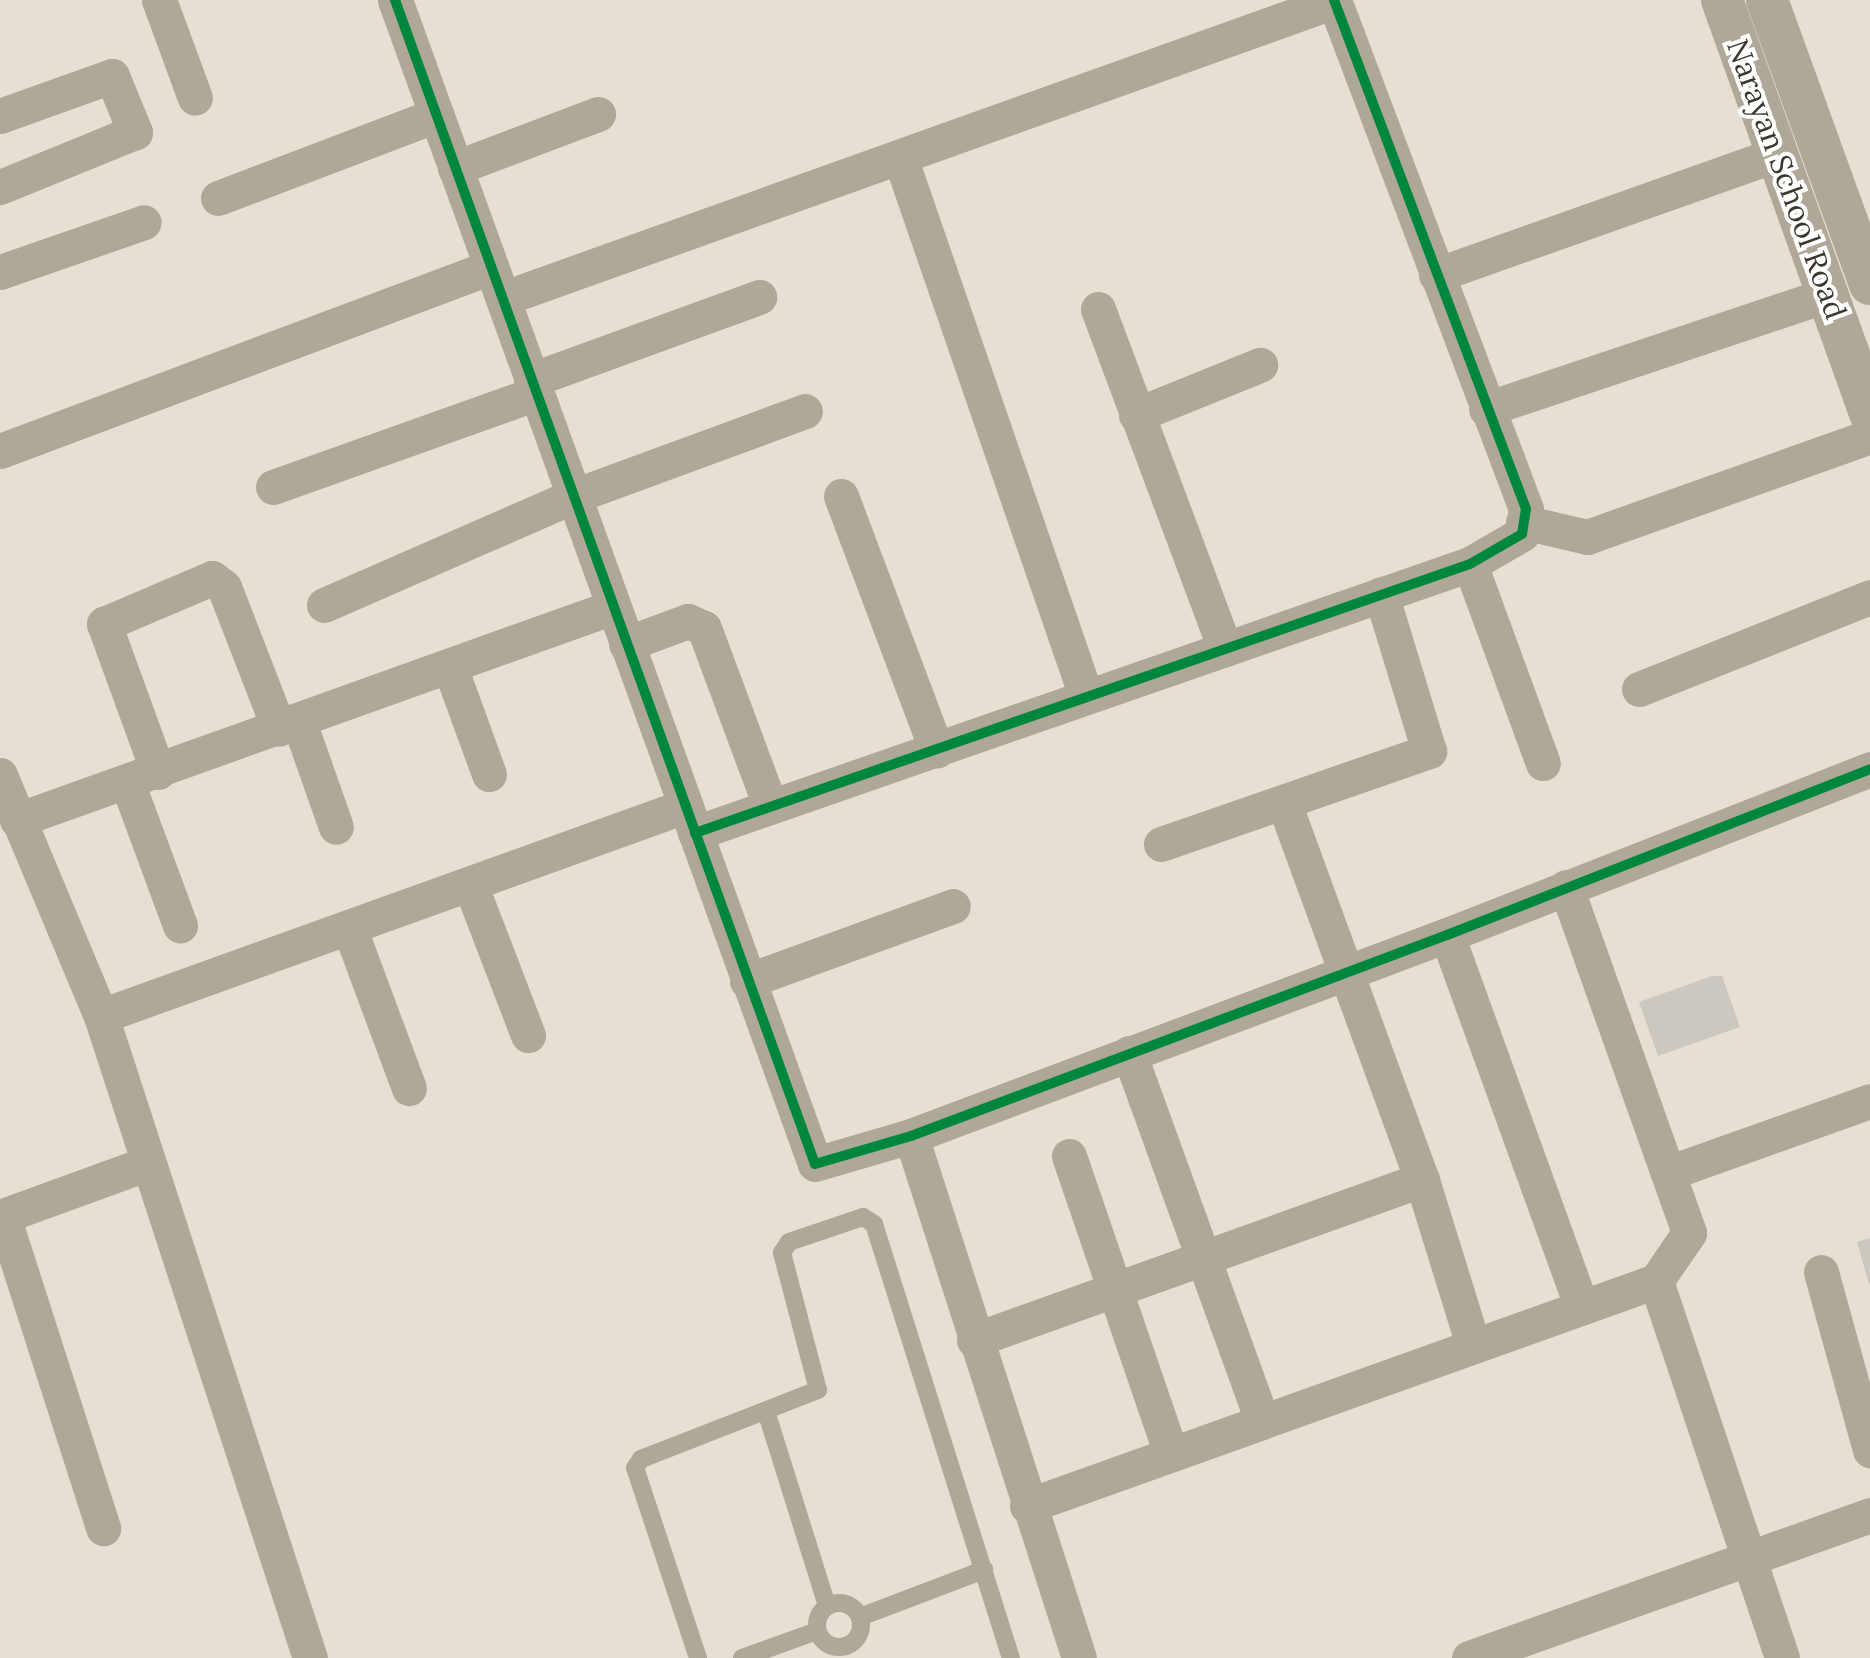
<!DOCTYPE html>
<html>
<head>
<meta charset="utf-8">
<style>
  body { margin:0 }
  #map { position:relative; width:1870px; height:1658px; overflow:hidden; background:#e6dfd3; font-family:Lora,serif }
  div>[style] { position:absolute }
  [style*='--x'] { left:calc(var(--x)*1px); top:calc(var(--y)*1px); width:calc(var(--w)*1px); rotate:calc(var(--a)*1deg) }
  .building>* { inset:0; background:#cdc8bf }
  .service>* { height:18px; margin:-9px; padding:0 9px; transform-origin:9px; border-radius:9px; background:#afa898 }
  .service>.ring { margin:-9px; padding:0; box-sizing:content-box; background:none; border:18px solid #afa898; border-radius:50% }
  .minor>* { height:35px; margin:-17.5px; padding:0 17.5px; transform-origin:17.5px; border-radius:17.5px; background:#afa898 }
  .tertiary>* { height:42px; margin:-21px; padding:0 21px; transform-origin:21px; border-radius:21px; background:#afa898 }
  .cycleway>* { height:10px; margin:-5px; padding:0 5px; transform-origin:5px; border-radius:5px; background:#00873e }
  span { translate:-50% -50%; white-space:nowrap; text-align:center; line-height:1.15; -webkit-text-stroke:8px #fff; paint-order:stroke }
  .street-label { font-size:30px; color:#3d382f }
</style>
</head>
<body>
<div id="map">
  <div class="building">
    <div style="clip-path:polygon(1712px 976px,1722px 976px,1740px 1027px,1658px 1056px,1639px 1002px)"></div>
    <div style="clip-path:polygon(1870px 1238px,1870px 1283px,1869px 1284px,1857px 1242px)"></div>
  </div>
  <div class="service">
    <div style="--x:766;--y:1411;--w:204;--a:72.6"></div>
    <div class="ring" style="left:817px;top:1603px;width:26px;height:26px"></div>
    <div style="--x:860;--y:1617;--w:133;--a:-20.8"></div>
    <div style="--x:698;--y:1658;--w:200;--a:-108.3"></div>
    <div style="--x:635;--y:1468;--w:11;--a:-56"></div>
    <div style="--x:641;--y:1459;--w:190;--a:-21.3"></div>
    <div style="--x:818;--y:1390;--w:142;--a:-104.7"></div>
    <div style="--x:782;--y:1253;--w:13;--a:-58"></div>
    <div style="--x:789;--y:1242;--w:78;--a:-18.7"></div>
    <div style="--x:863;--y:1217;--w:13;--a:32"></div>
    <div style="--x:874;--y:1224;--w:455;--a:72.5"></div>
    <div style="--x:742;--y:1658;--w:80;--a:-19.8"></div>
  </div>
  <div class="minor">
    <div style="--x:159;--y:0;--w:104;--a:69.8"></div>
    <div style="--x:395;--y:0;--w:1237;--a:70.16"></div>
    <div style="--x:815;--y:1164;--w:100;--a:-16.3"></div>
    <div style="--x:911;--y:1136;--w:572;--a:-20.56"></div>
    <div style="--x:1447;--y:935;--w:454;--a:-21.4"></div>
    <div style="--x:0;--y:116;--w:119;--a:-19.7"></div>
    <div style="--x:112;--y:76;--w:61;--a:67.7"></div>
    <div style="--x:135;--y:132;--w:146;--a:157.8"></div>
    <div style="--x:901;--y:160;--w:567;--a:70.96"></div>
    <div style="--x:455;--y:168;--w:153;--a:-20.7"></div>
    <div style="--x:218;--y:198;--w:234;--a:-20.8"></div>
    <div style="--x:0;--y:272;--w:152;--a:-19.1"></div>
    <div style="--x:1436;--y:275;--w:363;--a:-19.5"></div>
    <div style="--x:504;--y:298;--w:882;--a:-19.67"></div>
    <div style="--x:1098;--y:309;--w:363;--a:69.5"></div>
    <div style="--x:531;--y:380;--w:243;--a:-20"></div>
    <div style="--x:1486;--y:409;--w:362;--a:-18.5"></div>
    <div style="--x:1136;--y:415;--w:134;--a:-22"></div>
    <div style="--x:0;--y:451;--w:524;--a:-20.54"></div>
    <div style="--x:273;--y:487;--w:280;--a:-19.6"></div>
    <div style="--x:841;--y:496;--w:272;--a:69.4"></div>
    <div style="--x:1523;--y:522;--w:66;--a:13.2"></div>
    <div style="--x:1587;--y:537;--w:300;--a:-19.6"></div>
    <div style="--x:1470;--y:564;--w:212;--a:69.9"></div>
    <div style="--x:324;--y:605;--w:273;--a:-23.6"></div>
    <div style="--x:574;--y:496;--w:246;--a:-20.2"></div>
    <div style="--x:626;--y:644;--w:66;--a:-20.4"></div>
    <div style="--x:688;--y:621;--w:17;--a:24"></div>
    <div style="--x:704;--y:628;--w:189;--a:69.6"></div>
    <div style="--x:450;--y:667;--w:114;--a:70"></div>
    <div style="--x:1639;--y:689;--w:249;--a:-21.7"></div>
    <div style="--x:299;--y:722;--w:111;--a:70.6"></div>
    <div style="--x:158;--y:772;--w:158;--a:-110"></div>
    <div style="--x:104;--y:624;--w:117;--a:-23.1"></div>
    <div style="--x:212;--y:578;--w:15;--a:37"></div>
    <div style="--x:224;--y:587;--w:152;--a:68.8"></div>
    <div style="--x:0;--y:775;--w:261;--a:67.3"></div>
    <div style="--x:101;--y:1016;--w:675;--a:71.97"></div>
    <div style="--x:127;--y:782;--w:153;--a:69.7"></div>
    <div style="--x:1284;--y:803;--w:401;--a:69.9"></div>
    <div style="--x:1422;--y:1180;--w:173;--a:72.8"></div>
    <div style="--x:17;--y:820;--w:633;--a:-19.67"></div>
    <div style="--x:695;--y:833;--w:820;--a:-19.14"></div>
    <div style="--x:1470;--y:564;--w:60;--a:-30"></div>
    <div style="--x:1522;--y:534;--w:25;--a:-81"></div>
    <div style="--x:1526;--y:509;--w:544;--a:-110.67"></div>
    <div style="--x:1161;--y:844;--w:284;--a:-19.1"></div>
    <div style="--x:1429;--y:751;--w:164;--a:-107"></div>
    <div style="--x:470;--y:884;--w:162;--a:69"></div>
    <div style="--x:1566;--y:887;--w:367;--a:70.4"></div>
    <div style="--x:1689;--y:1233;--w:58;--a:124.5"></div>
    <div style="--x:349;--y:927;--w:172;--a:69.6"></div>
    <div style="--x:1447;--y:935;--w:396;--a:70.1"></div>
    <div style="--x:747;--y:981;--w:219;--a:-20"></div>
    <div style="--x:101;--y:1016;--w:621;--a:-19.78"></div>
    <div style="--x:1129;--y:1053;--w:391;--a:70.1"></div>
    <div style="--x:911;--y:1136;--w:548;--a:72.16"></div>
    <div style="--x:1069;--y:1156;--w:315;--a:71.1"></div>
    <div style="--x:1668;--y:1173;--w:214;--a:-19.6"></div>
    <div style="--x:3;--y:1216;--w:328;--a:72.2"></div>
    <div style="--x:0;--y:1217;--w:155;--a:-20"></div>
    <div style="--x:1821;--y:1272;--w:185;--a:74.6"></div>
    <div style="--x:974;--y:1340;--w:476;--a:-19.7"></div>
    <div style="--x:1027;--y:1506;--w:668;--a:-19.68"></div>
    <div style="--x:1656;--y:1281;--w:397;--a:71.5"></div>
    <div style="--x:1469;--y:1658;--w:426;--a:-19.6"></div>
  </div>
  <div class="tertiary">
    <div style="--x:1722;--y:0;--w:440;--a:70.3"></div>
    <div style="--x:1767;--y:0;--w:302;--a:70.1"></div>
  </div>
  <div class="cycleway">
    <div style="--x:395;--y:0;--w:1237;--a:70.16"></div>
    <div style="--x:815;--y:1164;--w:100;--a:-16.3"></div>
    <div style="--x:911;--y:1136;--w:572;--a:-20.56"></div>
    <div style="--x:1447;--y:935;--w:454;--a:-21.4"></div>
    <div style="--x:695;--y:833;--w:820;--a:-19.14"></div>
    <div style="--x:1470;--y:564;--w:60;--a:-30"></div>
    <div style="--x:1522;--y:534;--w:25;--a:-81"></div>
    <div style="--x:1526;--y:509;--w:544;--a:-110.67"></div>
  </div>
  <div class="street-label">
    <span style="left:1787px;top:179px;rotate:70deg">Narayan School Road</span>
  </div>
</div>
</body>
</html>
